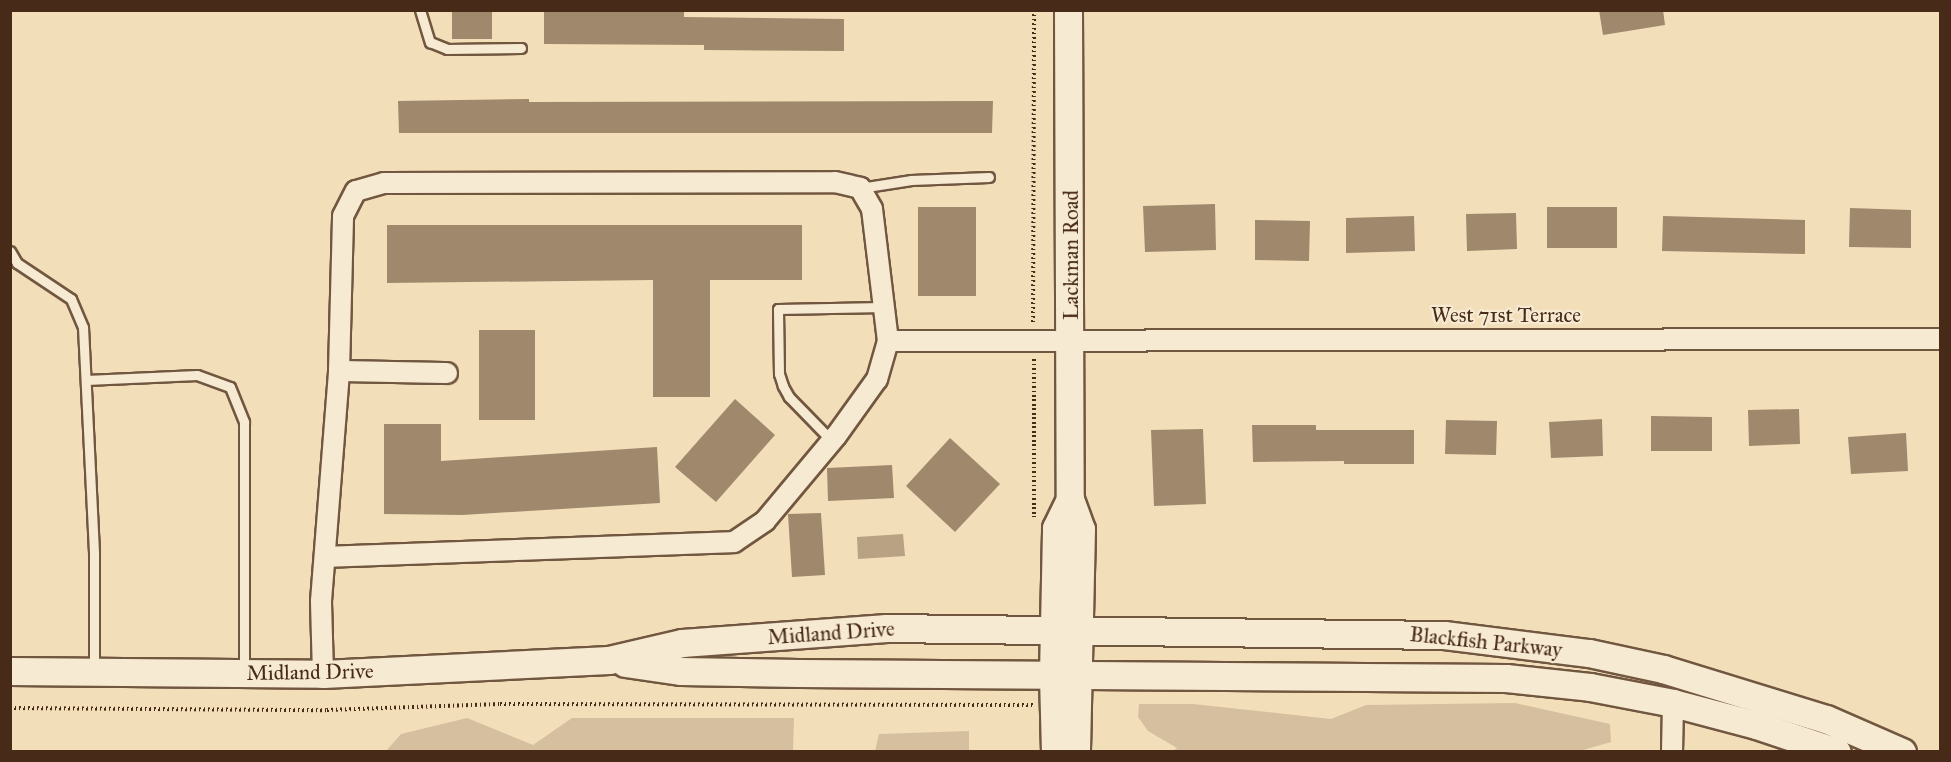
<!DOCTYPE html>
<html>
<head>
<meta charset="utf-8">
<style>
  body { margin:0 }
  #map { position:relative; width:1951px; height:762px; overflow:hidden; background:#f3deba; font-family:"IM FELL Great Primer",serif }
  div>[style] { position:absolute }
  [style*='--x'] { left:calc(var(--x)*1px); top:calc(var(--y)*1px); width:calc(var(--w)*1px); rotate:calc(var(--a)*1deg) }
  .green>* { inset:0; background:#d6bf9e }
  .water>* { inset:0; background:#b9a183 }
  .building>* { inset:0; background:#a0886c }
  .path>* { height:4px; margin-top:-2px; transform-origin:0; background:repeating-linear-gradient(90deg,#472a17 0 1.5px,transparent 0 4.5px) }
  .roads { filter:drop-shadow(2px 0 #725740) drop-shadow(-2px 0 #725740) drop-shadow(0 2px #725740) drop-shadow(0 -2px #725740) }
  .service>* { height:9px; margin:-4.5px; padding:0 4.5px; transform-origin:4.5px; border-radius:4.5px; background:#f7ead2 }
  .minor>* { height:20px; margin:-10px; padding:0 10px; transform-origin:10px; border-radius:10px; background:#f7ead2 }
  .secondary>* { height:27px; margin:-13.5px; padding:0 13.5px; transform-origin:13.5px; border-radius:13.5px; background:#f7ead2 }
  span { translate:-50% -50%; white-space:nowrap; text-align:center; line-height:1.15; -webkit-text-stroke:4.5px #f7ead2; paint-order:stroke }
  .street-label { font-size:21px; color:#472a17 }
  .frame { position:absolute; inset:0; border:12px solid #472a17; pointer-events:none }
</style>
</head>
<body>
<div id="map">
  <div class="green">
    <div style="clip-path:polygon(1515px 703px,1610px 724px,1611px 742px,1576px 752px,1173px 751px,1177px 748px,1148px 731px,1138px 717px,1139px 704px,1193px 704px,1331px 719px,1366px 705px)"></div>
    <div style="clip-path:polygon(467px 718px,533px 745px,572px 718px,794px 718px,793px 751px,386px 751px,401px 734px)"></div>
    <div style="clip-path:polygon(969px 731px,969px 751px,875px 751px,879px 734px)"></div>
  </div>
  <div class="water">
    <div style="clip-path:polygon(903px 534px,905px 556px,858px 559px,857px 537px)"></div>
  </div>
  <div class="building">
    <div style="clip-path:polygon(452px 10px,492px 10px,492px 39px,452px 39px)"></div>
    <div style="clip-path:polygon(1599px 10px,1663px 10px,1665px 25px,1603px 35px)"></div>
    <div style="clip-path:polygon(544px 12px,684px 12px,684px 17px,844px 19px,844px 51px,704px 50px,704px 45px,544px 44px)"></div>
    <div style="clip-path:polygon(529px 99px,529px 102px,993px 101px,992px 133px,399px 133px,398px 101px)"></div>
    <div style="clip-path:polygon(1215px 204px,1216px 250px,1145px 252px,1143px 206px)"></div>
    <div style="clip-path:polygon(918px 207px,976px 207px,976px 296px,918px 296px)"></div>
    <div style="clip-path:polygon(1547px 207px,1617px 207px,1617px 248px,1547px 248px)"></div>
    <div style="clip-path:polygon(1850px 208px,1911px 210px,1911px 248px,1849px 247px)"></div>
    <div style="clip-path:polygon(1516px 213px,1517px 249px,1467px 251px,1466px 214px)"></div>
    <div style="clip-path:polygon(1414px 216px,1415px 251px,1346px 253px,1346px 218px)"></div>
    <div style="clip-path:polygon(1663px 216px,1805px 220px,1805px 254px,1662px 251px)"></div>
    <div style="clip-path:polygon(1255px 220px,1310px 221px,1309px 261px,1255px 260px)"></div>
    <div style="clip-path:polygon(387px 225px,802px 225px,802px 280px,710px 280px,710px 397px,653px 397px,653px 280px,387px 283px)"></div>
    <div style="clip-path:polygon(479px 330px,535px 330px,535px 420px,479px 420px)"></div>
    <div style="clip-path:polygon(735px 399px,775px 435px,716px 502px,675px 467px)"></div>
    <div style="clip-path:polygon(1799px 409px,1800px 444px,1749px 446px,1748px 410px)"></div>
    <div style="clip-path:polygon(1651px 416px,1712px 417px,1712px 451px,1651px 451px)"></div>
    <div style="clip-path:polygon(1602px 419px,1603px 456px,1551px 458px,1549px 422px)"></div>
    <div style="clip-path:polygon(1446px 420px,1497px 421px,1496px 455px,1445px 454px)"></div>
    <div style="clip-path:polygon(384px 424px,441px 424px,441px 461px,657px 447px,660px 503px,462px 515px,384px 514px)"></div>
    <div style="clip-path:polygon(1252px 425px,1316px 425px,1316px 430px,1414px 430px,1414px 464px,1344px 464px,1344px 461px,1253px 462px)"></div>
    <div style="clip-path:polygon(1203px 429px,1206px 504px,1154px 506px,1151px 430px)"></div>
    <div style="clip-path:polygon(1906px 433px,1908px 471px,1851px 474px,1848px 437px)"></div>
    <div style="clip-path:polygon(950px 438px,1000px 484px,955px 532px,906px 486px)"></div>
    <div style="clip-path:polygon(892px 465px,894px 498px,828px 501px,827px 468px)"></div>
    <div style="clip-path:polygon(821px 513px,825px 575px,792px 577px,788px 514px)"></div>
  </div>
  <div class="path">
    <div style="--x:1033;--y:322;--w:312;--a:-89.8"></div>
    <div style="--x:1034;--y:359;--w:158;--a:90"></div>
    <div style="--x:10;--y:708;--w:317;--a:0.4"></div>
    <div style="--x:327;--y:710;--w:173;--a:-2"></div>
    <div style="--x:500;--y:704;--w:533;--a:0.11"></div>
  </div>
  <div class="roads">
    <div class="service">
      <div style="--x:420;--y:10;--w:34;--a:73"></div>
      <div style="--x:430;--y:42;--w:18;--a:22"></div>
      <div style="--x:447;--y:49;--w:74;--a:-0.8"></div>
      <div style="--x:860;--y:188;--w:52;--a:-8.9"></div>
      <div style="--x:911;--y:180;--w:78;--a:-2.2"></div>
      <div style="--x:10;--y:251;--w:14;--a:60"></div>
      <div style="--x:17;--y:263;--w:65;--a:33.7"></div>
      <div style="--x:71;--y:299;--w:30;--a:67"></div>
      <div style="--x:83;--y:327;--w:227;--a:87.2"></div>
      <div style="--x:94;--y:554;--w:115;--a:90"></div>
      <div style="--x:86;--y:380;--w:111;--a:-2.6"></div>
      <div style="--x:197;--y:375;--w:35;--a:20"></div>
      <div style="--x:230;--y:387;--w:38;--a:68"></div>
      <div style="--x:244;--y:422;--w:248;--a:90"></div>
      <div style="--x:832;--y:441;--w:62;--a:-134.3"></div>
      <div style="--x:789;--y:397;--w:13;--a:-119"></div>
      <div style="--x:783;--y:386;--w:13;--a:-108"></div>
      <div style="--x:779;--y:374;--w:65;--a:-90.9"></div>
      <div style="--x:778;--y:309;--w:106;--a:-1.1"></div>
    </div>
    <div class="minor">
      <div style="--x:888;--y:341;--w:1052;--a:-0.11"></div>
      <div style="--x:339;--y:371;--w:108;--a:1.1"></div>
      <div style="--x:323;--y:674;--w:73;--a:-91.6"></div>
      <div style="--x:321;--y:601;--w:231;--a:-85.5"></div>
      <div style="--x:339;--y:371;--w:155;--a:-88.5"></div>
      <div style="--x:343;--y:216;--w:28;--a:-63"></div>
      <div style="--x:356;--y:191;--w:29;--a:-16"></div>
      <div style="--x:384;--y:183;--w:451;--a:-0.1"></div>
      <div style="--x:835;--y:182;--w:26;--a:13"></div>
      <div style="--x:860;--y:188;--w:24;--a:60"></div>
      <div style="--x:872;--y:209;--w:133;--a:83.1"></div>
      <div style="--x:888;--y:341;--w:40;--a:106"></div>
      <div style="--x:877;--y:379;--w:70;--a:125.7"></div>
      <div style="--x:836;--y:436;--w:111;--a:129.9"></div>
      <div style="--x:765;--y:521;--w:37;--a:146"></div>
      <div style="--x:734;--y:542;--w:408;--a:177.9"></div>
      <div style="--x:1672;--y:752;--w:49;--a:-88.8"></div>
    </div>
    <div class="secondary">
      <div style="--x:1068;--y:10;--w:489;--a:89.8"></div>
      <div style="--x:1070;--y:499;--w:32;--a:70"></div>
      <div style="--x:1081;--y:529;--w:223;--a:91.3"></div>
      <div style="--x:625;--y:663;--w:57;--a:8.1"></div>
      <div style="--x:681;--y:671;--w:118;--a:1"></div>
      <div style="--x:799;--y:673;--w:707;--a:0.41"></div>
      <div style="--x:1506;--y:678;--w:84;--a:6.1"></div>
      <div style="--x:1590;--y:687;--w:85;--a:10.9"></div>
      <div style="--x:1673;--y:703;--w:86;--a:14.8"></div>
      <div style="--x:1756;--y:725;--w:85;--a:18.4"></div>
      <div style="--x:10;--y:671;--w:313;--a:0.5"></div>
      <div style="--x:323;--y:674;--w:286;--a:-2.8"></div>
      <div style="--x:609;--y:660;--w:75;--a:-13.1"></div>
      <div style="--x:682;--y:643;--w:205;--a:-4.2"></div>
      <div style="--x:886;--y:628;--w:558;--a:0.72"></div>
      <div style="--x:1444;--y:635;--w:146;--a:7.1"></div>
      <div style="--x:1589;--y:653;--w:76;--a:12.2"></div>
      <div style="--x:1663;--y:669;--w:170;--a:17.1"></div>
      <div style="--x:1826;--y:719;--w:83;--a:23.5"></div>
      <div style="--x:1055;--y:752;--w:78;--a:-91.5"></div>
      <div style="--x:1053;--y:674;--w:146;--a:-88.8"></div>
      <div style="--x:1056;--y:528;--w:32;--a:-64"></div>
    </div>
  </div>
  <div class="street-label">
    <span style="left:1071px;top:255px;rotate:-90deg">Lackman Road</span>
    <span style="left:1506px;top:315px">West 71st Terrace</span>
    <span style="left:831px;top:633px;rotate:-4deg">Midland Drive</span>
    <span style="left:1486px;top:642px;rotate:6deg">Blackfish Parkway</span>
    <span style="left:310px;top:672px;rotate:-1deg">Midland Drive</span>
  </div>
  <div class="frame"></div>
</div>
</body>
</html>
